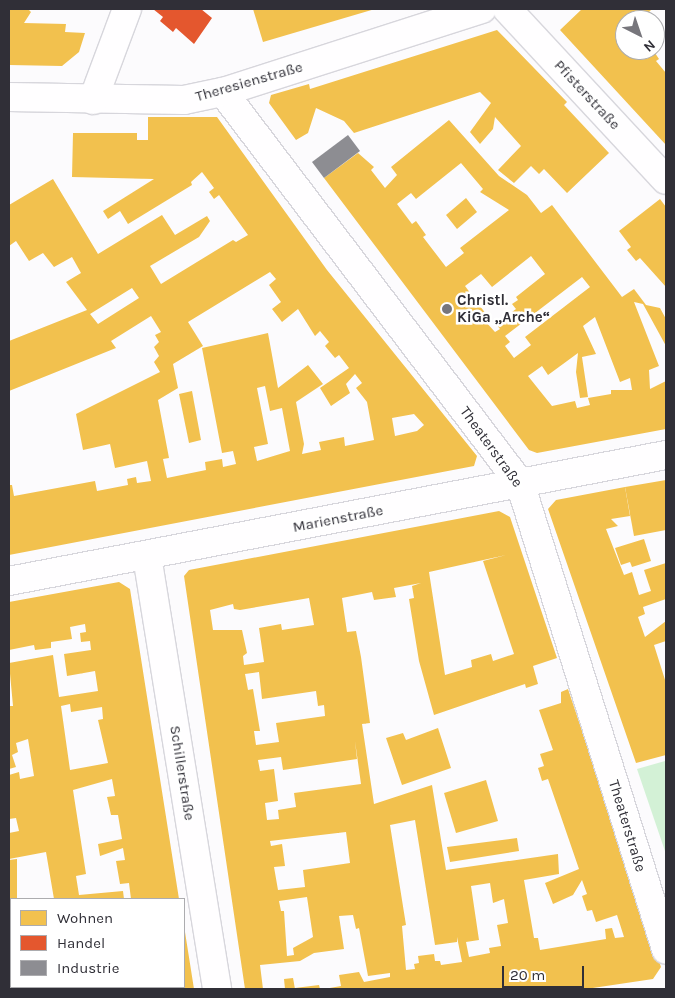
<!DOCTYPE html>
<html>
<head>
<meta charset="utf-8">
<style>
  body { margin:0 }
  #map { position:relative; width:675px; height:998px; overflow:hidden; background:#fcfbfd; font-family:Karla,sans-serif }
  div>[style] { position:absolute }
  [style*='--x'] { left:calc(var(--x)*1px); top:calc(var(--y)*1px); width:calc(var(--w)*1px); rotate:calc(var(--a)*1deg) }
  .green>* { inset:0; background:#d3f1d6 }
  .homes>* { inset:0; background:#f2c14e }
  .shops>* { inset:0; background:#e4572e }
  .industry>* { inset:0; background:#8d8d92 }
  .roads { filter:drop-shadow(1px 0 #d7d6dc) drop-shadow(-1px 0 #d7d6dc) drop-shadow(0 1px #d7d6dc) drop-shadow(0 -1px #d7d6dc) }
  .minor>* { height:28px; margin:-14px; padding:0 14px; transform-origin:14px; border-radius:14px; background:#fffeff }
  .dots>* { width:14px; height:14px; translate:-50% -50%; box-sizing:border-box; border:2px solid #fff; border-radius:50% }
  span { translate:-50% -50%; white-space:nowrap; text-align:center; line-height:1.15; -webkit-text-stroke:5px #fff; paint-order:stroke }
  .street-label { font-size:15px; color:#302f37 }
  .poi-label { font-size:15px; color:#302f37; font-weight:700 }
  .left { translate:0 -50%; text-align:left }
  .frame { position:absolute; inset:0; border:10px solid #302f37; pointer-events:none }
  .legend { position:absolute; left:10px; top:898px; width:175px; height:90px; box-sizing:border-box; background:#fff; border:1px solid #acacaf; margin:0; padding:6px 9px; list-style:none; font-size:15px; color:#302f37 }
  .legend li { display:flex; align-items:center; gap:10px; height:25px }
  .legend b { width:25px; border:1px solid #acacaf }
  .north { position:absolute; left:615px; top:10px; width:50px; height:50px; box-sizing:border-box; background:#fff; border:1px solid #acacaf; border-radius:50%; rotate:139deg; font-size:14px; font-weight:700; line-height:20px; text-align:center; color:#302f37 }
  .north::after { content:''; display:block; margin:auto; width:18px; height:22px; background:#77767c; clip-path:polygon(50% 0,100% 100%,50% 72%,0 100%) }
  .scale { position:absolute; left:502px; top:966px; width:82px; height:22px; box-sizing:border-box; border:2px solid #302f37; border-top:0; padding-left:6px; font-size:15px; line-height:18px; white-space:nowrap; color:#302f37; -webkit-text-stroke:4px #fff; paint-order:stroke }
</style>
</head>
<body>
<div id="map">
  <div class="green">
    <div style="clip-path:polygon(665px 761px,666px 764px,666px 854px,637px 769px)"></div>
  </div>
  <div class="homes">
    <div style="clip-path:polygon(9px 9px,28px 9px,31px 12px,24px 23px,66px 24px,65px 32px,85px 33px,79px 52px,62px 66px,9px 65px)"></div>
    <div style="clip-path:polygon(253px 9px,375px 9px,263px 42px)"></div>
    <div style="clip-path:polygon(582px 9px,652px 9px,644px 17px,647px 20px,625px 20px,625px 50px,653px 50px,659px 59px,656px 61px,666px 73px,666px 145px,560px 30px)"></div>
    <div style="clip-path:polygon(497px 30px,567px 102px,564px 105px,609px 153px,567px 193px,544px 169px,539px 174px,531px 166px,514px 183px,498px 170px,521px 146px,495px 117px,493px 129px,480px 144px,470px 132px,491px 103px,480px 92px,354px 133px,344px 121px,316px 108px,308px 133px,296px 140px,269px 103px,271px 95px,309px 84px,310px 89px)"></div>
    <div style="clip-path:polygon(evenodd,148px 117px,217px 117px,327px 270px,477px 456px,474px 466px,9px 555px,9px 485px,12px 485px,14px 496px,95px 481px,97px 491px,128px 485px,127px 479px,136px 477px,137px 483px,151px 481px,147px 461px,115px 468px,110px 444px,83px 450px,76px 414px,160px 372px,154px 362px,159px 356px,154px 347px,159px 342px,155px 335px,161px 332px,151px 316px,111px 341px,116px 348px,9px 391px,9px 341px,87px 310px,66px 282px,81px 273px,72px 257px,54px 267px,43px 253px,29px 261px,16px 241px,9px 246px,9px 205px,53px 179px,98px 254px,162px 215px,175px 235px,207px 216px,210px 221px,199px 237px,150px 266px,161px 284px,233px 240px,236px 242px,248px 235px,219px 195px,214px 199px,209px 192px,214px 188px,202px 172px,191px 182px,192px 185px,128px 224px,120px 211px,108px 219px,103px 211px,154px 179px,72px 177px,73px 133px,137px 133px,137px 140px,148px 140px,148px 117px,270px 272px,276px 279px,269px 285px,281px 302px,272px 309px,282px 322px,298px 309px,315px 336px,320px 331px,329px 342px,325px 346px,335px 358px,339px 355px,349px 368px,320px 388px,331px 406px,350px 393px,346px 384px,355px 374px,362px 383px,356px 388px,367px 402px,374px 440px,345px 446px,344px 437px,319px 442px,321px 450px,302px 454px,304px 444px,296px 402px,323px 384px,308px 365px,278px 388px,268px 333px,202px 348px,222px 453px,233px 451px,236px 464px,223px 467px,222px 459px,205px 462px,206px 470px,167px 478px,163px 459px,169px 458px,158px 400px,178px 388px,173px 364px,203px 346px,188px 322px,270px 272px,148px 117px,132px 288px,139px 298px,98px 324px,90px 314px,132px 288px,148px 117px,265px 386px,270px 411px,282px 408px,290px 451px,257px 461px,254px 447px,268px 444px,257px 388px,265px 386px,148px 117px,414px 414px,424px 425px,417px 431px,395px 436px,392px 418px,414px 414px)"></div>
    <div style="clip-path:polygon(evenodd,449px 120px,499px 176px,527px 195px,541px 213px,552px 205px,622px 297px,634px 289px,646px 305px,660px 308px,666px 319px,666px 346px,643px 304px,634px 302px,659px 366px,649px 370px,650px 389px,666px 381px,666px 429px,537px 453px,529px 450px,324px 178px,358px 153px,374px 167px,371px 170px,385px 188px,397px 175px,391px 167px,449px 120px,461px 163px,483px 189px,480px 192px,509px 210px,460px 248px,464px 253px,446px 267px,423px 237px,426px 235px,416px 221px,412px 224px,397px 204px,411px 193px,416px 199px,461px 163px,449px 120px,531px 256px,545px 274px,516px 297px,518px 300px,512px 304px,516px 309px,496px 324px,500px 329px,495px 332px,485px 321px,489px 318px,465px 286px,481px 274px,492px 287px,531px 256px,449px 120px,582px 277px,590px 287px,525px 337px,531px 345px,514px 358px,505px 346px,510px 342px,505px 336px,582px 277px,449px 120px,595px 317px,620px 382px,630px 378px,632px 390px,611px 390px,611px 394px,588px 398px,590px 405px,577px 408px,575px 401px,552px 406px,528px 376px,542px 366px,548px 375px,578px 353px,576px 372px,580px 398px,588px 397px,582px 357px,596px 354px,583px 326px,595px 317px)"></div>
    <div style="clip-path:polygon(466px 198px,477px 212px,457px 229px,446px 215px)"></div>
    <div style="clip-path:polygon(660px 199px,666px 207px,666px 287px,640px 258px,636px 261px,627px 250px,631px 247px,619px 231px)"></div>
    <div style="clip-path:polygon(192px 391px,201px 440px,189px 443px,179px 394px)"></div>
    <div style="clip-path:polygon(666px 480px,666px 530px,634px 536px,625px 487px)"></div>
    <div style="clip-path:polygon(625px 487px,630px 516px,611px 519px,618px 526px,606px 529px,624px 575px,632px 572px,639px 595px,651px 591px,644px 570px,666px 563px,666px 599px,643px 607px,645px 614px,638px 617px,645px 637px,666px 621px,666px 641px,654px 645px,666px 683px,666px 755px,636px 763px,548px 509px,556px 500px)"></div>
    <div style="clip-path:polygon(evenodd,499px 511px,510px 517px,557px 658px,533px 666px,538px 684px,526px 688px,525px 684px,434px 715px,419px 661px,409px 599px,414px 598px,412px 586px,421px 583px,394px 588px,396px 597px,374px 600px,372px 592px,342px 598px,347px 632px,356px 631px,361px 657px,370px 723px,362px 724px,374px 804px,432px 785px,446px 870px,558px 854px,559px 874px,524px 880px,534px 938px,538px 938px,540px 950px,606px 939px,605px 929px,612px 928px,615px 938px,624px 937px,617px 915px,596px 922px,592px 910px,587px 911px,582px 896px,587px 894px,582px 880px,573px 895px,553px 904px,545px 883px,579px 869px,548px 779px,542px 781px,538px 768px,544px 766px,540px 754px,553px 750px,539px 710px,561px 703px,561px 692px,568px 689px,661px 967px,653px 979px,586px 989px,324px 989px,341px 986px,339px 975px,359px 972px,364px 982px,390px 977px,390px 973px,368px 976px,359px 928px,356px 929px,353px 915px,339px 916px,344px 949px,314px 953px,300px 961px,260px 965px,263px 989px,245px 989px,184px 576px,189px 570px,499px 511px,506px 555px,483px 561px,514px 654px,493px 661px,491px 654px,471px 660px,472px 667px,445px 675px,429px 572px,506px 555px,499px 511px,309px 598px,314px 625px,282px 630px,281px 624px,259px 628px,264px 662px,244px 665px,243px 656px,247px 653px,242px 630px,213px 630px,210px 610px,233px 604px,234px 609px,240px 610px,309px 598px,499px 511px,259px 672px,262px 699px,316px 691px,318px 706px,324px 705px,325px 716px,276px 723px,279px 742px,256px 745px,254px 731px,260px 731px,253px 689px,248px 690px,245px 674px,259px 672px,499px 511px,355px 741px,361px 784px,294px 793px,296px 807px,278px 810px,279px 819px,267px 820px,265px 803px,278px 801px,274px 769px,260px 771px,258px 760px,281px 757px,283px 770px,357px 759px,355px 741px,499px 511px,415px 820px,435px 945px,457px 942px,457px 937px,462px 962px,441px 965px,440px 961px,435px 961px,434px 954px,418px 956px,419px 963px,414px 964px,415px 969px,406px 970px,402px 926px,406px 925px,390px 825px,415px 820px,499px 511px,346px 832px,350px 863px,303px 870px,305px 887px,278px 890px,274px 867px,285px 866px,282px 844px,271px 846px,270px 841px,346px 832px,499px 511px,490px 883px,493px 903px,504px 899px,508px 923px,497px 925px,501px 946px,489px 948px,490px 953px,469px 957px,466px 942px,479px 940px,471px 886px,490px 883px,499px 511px,307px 897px,313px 937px,293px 948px,294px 955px,287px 956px,284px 911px,281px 911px,279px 901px,307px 897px)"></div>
    <div style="clip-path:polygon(644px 539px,651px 561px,632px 567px,630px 562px,621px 565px,615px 548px)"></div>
    <div style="clip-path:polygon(evenodd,119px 582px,130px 589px,179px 899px,131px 899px,129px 883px,120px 884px,116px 861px,125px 860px,123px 848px,100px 856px,98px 844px,122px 839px,118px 815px,111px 815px,107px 797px,115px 796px,112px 779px,73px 790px,86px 874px,76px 876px,79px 895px,123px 891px,124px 899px,54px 899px,46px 852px,9px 859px,9px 833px,19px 831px,16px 818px,9px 819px,9px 775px,19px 772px,20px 779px,34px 776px,28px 739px,16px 743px,18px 752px,12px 755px,16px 767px,9px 769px,9px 706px,13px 706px,9px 663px,53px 655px,59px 697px,98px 691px,95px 671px,67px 676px,64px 654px,91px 650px,90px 641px,81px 642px,80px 633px,86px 632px,85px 624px,70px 627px,72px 639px,51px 642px,51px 648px,35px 650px,34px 645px,9px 650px,9px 602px,119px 582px,70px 704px,71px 712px,102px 707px,103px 719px,98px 720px,108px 763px,70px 770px,61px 706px,70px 704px)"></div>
    <div style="clip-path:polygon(438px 728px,451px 768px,402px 785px,386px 738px,403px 733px,406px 740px)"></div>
    <div style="clip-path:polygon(486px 780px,498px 821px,456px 833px,444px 793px)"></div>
    <div style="clip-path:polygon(517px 838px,519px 851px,450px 862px,447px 847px)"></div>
    <div style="clip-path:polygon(17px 859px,17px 899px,11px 899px,9px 929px,9px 860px)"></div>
    <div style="clip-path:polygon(185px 932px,194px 989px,172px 989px,172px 987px,184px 987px)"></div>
    <div style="clip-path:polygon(293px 978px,295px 989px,285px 989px,284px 979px)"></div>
    <div style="clip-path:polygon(319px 985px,320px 989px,295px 989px,295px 988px)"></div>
    <div style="clip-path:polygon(95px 987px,121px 987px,121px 989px,95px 989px)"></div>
  </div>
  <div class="shops">
    <div style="clip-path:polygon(153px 9px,201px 9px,212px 18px,194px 44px,176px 28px,173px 32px,160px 21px,163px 17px)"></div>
  </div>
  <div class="industry">
    <div style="clip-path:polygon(348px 135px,360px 151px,324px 178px,312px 162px)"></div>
  </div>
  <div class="roads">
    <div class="minor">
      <div style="--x:507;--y:9;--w:233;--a:47.1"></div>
      <div style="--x:223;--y:92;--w:491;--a:52.8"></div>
      <div style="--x:520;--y:483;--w:489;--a:72.6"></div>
      <div style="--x:9;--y:97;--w:175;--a:1"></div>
      <div style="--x:184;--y:100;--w:40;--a:-12"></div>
      <div style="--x:223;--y:92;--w:272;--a:-17.8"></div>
      <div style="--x:93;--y:100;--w:97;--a:-69.5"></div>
      <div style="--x:147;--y:556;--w:439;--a:80.8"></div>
      <div style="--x:9;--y:581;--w:669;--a:-10.86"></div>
    </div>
  </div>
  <div class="dots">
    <div style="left:447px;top:309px;background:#77767c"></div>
  </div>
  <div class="street-label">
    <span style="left:249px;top:82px;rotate:-16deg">Theresienstraße</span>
    <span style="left:587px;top:95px;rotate:47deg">Pfisterstraße</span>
    <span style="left:491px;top:447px;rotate:54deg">Theaterstraße</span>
    <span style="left:338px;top:519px;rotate:-11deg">Marienstraße</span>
    <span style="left:182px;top:773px;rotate:81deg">Schillerstraße</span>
    <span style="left:627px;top:826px;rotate:73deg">Theaterstraße</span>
  </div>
  <div class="poi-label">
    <span class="left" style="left:457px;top:309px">Christl.<br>KiGa „Arche“</span>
  </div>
  <div class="frame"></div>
  <ul class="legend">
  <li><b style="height:14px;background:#f2c14e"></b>Wohnen</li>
  <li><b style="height:14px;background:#e4572e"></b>Handel</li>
  <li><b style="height:14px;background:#8d8d92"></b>Industrie</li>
  </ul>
  <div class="north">N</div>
  <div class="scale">20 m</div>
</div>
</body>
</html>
